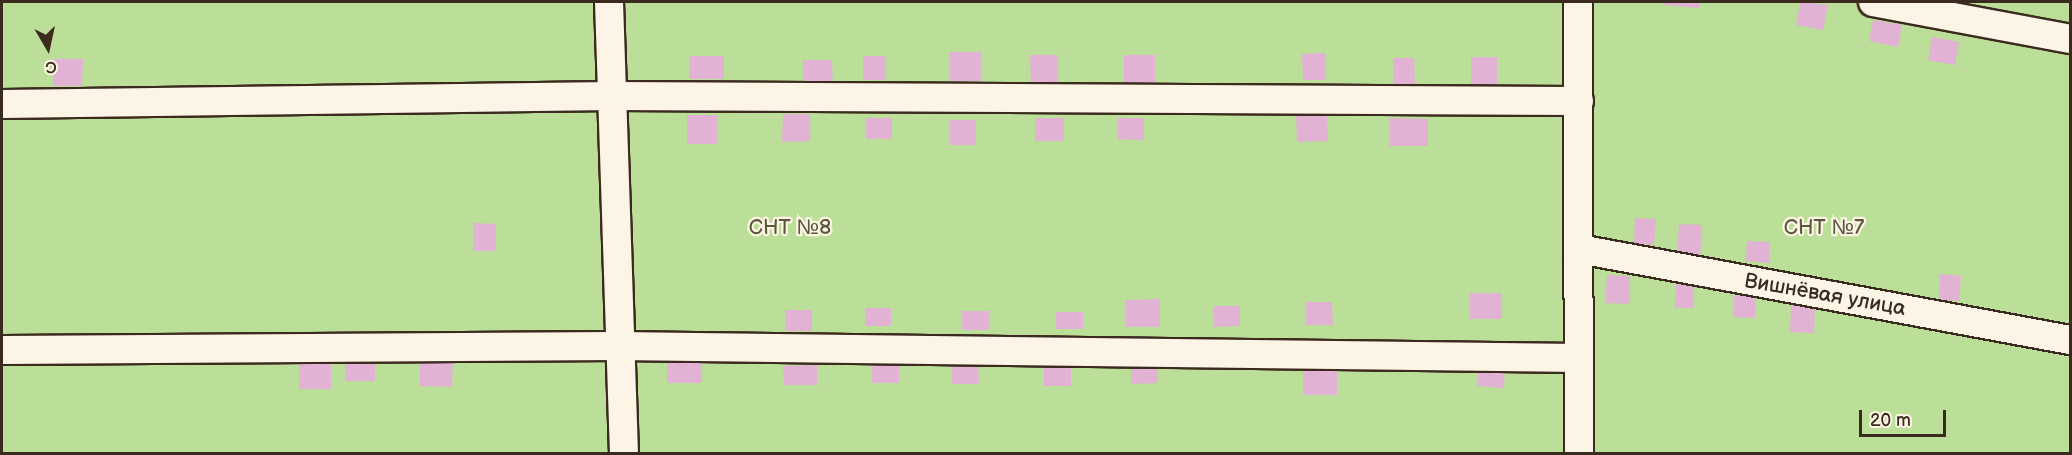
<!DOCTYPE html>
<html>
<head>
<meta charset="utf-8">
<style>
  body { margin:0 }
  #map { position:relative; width:2072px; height:455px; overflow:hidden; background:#fcf5e5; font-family:"Balsamiq Sans",sans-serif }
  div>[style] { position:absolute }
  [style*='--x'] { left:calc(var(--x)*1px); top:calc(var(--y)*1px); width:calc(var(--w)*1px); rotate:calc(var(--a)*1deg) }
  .green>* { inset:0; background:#bbde98 }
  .building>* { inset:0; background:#e1b2d3 }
  .roads { filter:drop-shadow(2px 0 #3b2a1e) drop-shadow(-2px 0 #3b2a1e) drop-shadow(0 2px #3b2a1e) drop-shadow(0 -2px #3b2a1e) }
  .minor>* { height:28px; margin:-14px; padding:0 14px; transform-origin:14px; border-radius:14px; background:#fcf5e5 }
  span { translate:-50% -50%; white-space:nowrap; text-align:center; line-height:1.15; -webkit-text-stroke:4.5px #fcf5e5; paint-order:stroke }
  .park-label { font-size:21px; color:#5b573c }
  .street-label { font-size:21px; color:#3b2a1e }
  .frame { position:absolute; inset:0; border:3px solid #3b2a1e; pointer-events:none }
  .north { position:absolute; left:18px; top:18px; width:60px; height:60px; -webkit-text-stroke:4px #fcf5e5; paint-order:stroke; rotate:171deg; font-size:16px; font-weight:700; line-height:24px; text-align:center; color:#3b2a1e }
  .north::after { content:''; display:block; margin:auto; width:21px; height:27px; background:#3b2a1e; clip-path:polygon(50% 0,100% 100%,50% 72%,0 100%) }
  .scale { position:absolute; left:1859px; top:410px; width:87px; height:27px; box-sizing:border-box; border:3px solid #3b2a1e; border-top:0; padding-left:8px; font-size:18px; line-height:21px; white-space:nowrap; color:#3b2a1e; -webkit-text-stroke:4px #fcf5e5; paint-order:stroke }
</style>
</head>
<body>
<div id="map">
  <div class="green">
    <div style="clip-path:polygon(2px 2px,2070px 2px,2070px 453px,2px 453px)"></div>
  </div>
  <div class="building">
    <div style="clip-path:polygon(1665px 2px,1699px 2px,1699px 8px,1664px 5px)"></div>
    <div style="clip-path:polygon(1800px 2px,1828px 5px,1823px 30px,1796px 25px)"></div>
    <div style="clip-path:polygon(1873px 20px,1902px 25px,1898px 47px,1869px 41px)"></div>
    <div style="clip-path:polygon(1932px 37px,1959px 42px,1955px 65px,1928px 60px)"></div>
    <div style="clip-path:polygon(949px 52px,981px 52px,981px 81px,949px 81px)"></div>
    <div style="clip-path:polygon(1326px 53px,1326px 80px,1303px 80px,1302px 54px)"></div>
    <div style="clip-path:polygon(1030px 55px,1058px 55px,1058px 85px,1031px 86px)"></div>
    <div style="clip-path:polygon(1124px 55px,1155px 55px,1155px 84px,1124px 84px)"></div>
    <div style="clip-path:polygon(689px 56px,724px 56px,724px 79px,689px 79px)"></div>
    <div style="clip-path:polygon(863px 56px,886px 56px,886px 80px,863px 80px)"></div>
    <div style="clip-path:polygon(1471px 57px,1497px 57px,1497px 86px,1471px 86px)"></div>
    <div style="clip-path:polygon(1393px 58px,1414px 58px,1415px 85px,1393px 85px)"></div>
    <div style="clip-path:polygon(53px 59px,83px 59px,82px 86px,53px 86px)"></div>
    <div style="clip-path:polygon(803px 60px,832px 60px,833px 87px,803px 87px)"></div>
    <div style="clip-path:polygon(1296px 113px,1327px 113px,1328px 141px,1297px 142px)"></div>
    <div style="clip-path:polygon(783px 114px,810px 114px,810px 141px,782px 142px)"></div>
    <div style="clip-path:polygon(687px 115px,717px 115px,717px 144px,687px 144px)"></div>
    <div style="clip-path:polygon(866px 118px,892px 118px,892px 139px,866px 139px)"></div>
    <div style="clip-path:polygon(1035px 118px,1064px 118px,1064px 141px,1035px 141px)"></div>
    <div style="clip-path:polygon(1118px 118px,1144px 118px,1144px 140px,1118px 139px)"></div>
    <div style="clip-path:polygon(1389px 118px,1428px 119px,1428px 146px,1389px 146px)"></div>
    <div style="clip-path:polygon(949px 120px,976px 120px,976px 145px,949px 145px)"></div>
    <div style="clip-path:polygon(1635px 218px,1656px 219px,1654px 245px,1634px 244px)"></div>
    <div style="clip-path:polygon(473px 223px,496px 224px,496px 251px,473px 251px)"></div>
    <div style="clip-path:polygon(1679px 224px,1702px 225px,1700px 258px,1677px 257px)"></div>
    <div style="clip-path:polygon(1747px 241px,1770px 242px,1769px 263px,1746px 261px)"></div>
    <div style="clip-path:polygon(1940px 274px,1961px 276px,1959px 301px,1939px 300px)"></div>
    <div style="clip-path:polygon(1607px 275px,1630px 276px,1629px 304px,1605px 303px)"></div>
    <div style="clip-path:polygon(1676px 283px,1694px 283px,1693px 308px,1675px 308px)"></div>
    <div style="clip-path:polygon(1470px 293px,1502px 293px,1502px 319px,1470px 319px)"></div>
    <div style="clip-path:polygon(1734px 295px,1756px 297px,1755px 318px,1733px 317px)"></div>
    <div style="clip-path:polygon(1160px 299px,1160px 327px,1126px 327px,1126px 300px)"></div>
    <div style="clip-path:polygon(1306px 302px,1332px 302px,1333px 325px,1306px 325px)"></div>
    <div style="clip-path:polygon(1791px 303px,1815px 305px,1814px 333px,1790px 332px)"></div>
    <div style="clip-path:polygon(1213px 306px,1240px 306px,1240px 326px,1213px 327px)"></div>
    <div style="clip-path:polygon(865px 308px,891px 308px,891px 326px,865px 326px)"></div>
    <div style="clip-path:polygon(785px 310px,812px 310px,812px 331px,785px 331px)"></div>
    <div style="clip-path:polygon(962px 311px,989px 311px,989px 330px,962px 330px)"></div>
    <div style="clip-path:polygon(1056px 312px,1083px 312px,1083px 329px,1056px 329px)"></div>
    <div style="clip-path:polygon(299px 357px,331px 358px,331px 389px,299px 389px)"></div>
    <div style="clip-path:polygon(345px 359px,375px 359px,375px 381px,345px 381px)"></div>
    <div style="clip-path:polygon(420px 359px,453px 359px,452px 387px,420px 386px)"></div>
    <div style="clip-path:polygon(667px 359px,702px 359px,702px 383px,667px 383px)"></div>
    <div style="clip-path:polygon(1131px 359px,1158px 359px,1158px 383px,1131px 384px)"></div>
    <div style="clip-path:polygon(1479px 361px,1505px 362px,1504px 388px,1477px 386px)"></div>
    <div style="clip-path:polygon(872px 362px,899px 362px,899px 383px,872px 383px)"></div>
    <div style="clip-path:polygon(978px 362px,979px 384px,952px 384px,952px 363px)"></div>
    <div style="clip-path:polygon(1303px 364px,1337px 364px,1337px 395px,1303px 395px)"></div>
    <div style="clip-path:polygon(817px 365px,817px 385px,784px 385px,783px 366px)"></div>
    <div style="clip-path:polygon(1044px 365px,1071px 365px,1071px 386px,1044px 386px)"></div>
  </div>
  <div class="roads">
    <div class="minor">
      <div style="--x:609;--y:2;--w:452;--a:88.1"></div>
      <div style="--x:1578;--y:2;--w:452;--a:89.9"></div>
      <div style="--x:1873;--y:2;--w:200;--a:10.6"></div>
      <div style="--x:2;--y:104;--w:610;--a:-0.75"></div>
      <div style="--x:612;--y:96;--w:967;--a:0.3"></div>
      <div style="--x:1579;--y:249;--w:499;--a:10.5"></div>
      <div style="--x:2;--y:350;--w:616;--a:-0.37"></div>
      <div style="--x:618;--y:346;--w:961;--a:0.72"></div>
    </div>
  </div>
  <div class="park-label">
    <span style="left:790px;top:228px">СНТ №8</span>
    <span style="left:1824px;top:228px">СНТ №7</span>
  </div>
  <div class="street-label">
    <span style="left:1825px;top:295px;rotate:10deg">Вишнёвая улица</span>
  </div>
  <div class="frame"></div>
  <div class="north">С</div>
  <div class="scale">20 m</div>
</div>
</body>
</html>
